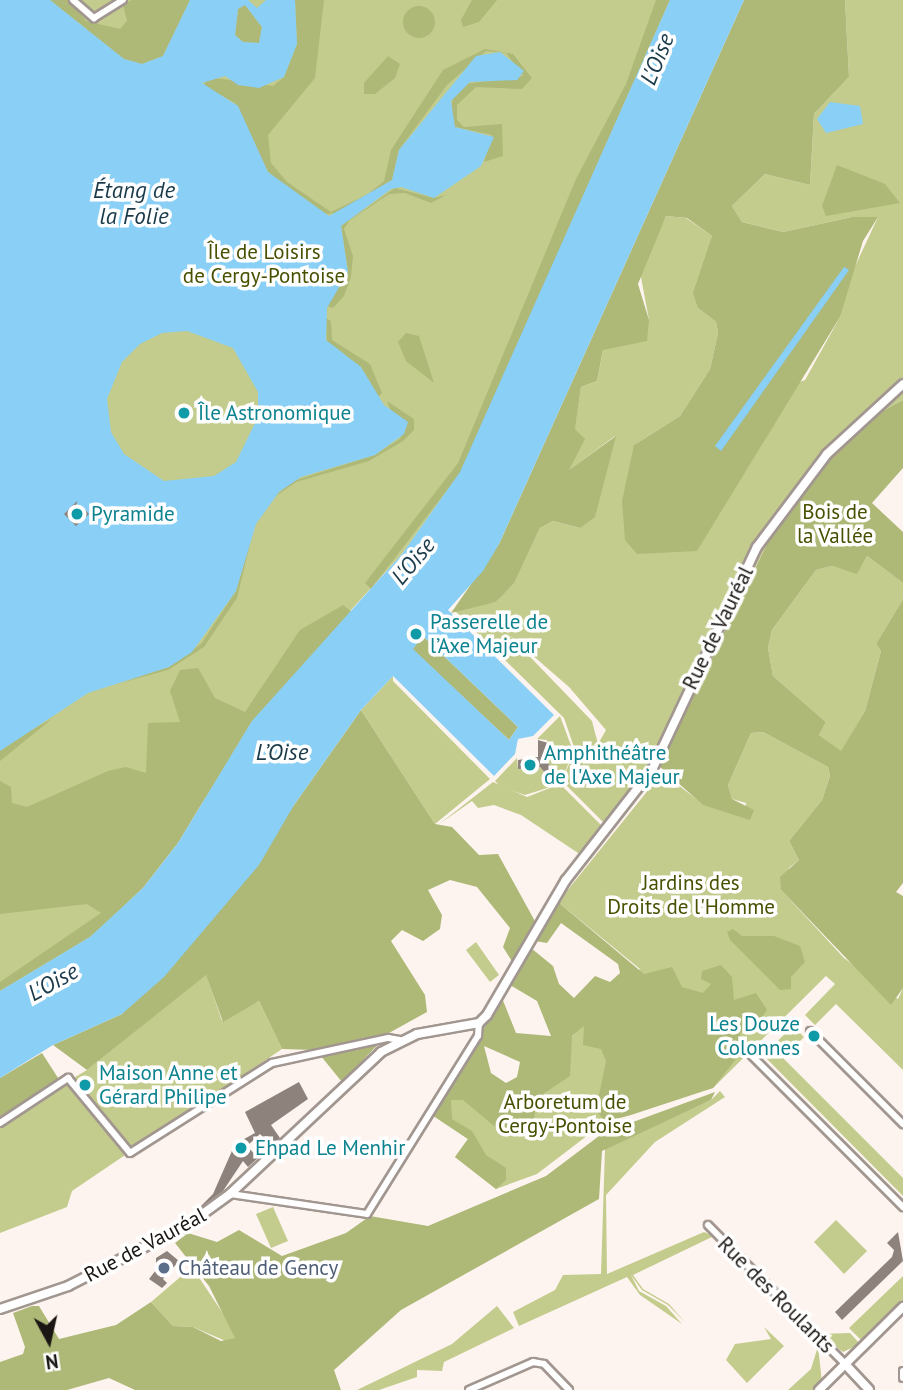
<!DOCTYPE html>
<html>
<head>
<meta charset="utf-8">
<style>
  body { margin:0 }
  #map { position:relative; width:903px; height:1390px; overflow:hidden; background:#fef4ef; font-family:"PT Sans",sans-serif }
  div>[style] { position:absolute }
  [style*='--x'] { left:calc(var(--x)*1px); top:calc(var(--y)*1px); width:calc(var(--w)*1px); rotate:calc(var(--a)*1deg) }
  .green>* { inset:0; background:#c3cc8d }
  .forest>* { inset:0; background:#aeb877 }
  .round { border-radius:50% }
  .water>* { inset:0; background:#8acff5 }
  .building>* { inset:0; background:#8d827c }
  .roads { filter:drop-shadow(2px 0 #a29790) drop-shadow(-2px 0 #a29790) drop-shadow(0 2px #a29790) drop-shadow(0 -2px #a29790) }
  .street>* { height:6px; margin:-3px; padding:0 3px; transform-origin:3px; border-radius:3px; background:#fff }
  .secondary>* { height:8px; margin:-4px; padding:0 4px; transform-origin:4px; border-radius:4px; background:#fff }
  .dots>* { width:19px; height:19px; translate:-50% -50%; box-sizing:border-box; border:4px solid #fff; border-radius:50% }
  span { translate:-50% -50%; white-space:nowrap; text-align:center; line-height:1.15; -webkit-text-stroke:7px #fff; paint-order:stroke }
  .park-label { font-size:21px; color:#495000 }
  .culture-label { font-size:21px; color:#0d838f }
  .left { translate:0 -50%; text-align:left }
  .right { translate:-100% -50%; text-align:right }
  .street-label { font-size:21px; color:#1a1613 }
  .service-label { font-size:21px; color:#4e5e75 }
  .water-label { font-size:23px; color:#1a3a4a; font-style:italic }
  .north { position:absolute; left:14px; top:1306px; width:70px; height:70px; -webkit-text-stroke:5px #fff; paint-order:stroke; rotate:172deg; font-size:19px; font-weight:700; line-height:28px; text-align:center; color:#1a1613 }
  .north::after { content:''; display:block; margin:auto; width:24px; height:32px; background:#1a1613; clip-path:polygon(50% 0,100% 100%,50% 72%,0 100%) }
</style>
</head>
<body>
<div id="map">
  <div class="green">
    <div style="clip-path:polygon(0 0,670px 0,461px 472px,402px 554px,321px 643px,123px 909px,90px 937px,0 991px)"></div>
    <div style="clip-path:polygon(evenodd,845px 0,903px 0,903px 400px,877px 414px,830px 459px,768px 542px,656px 768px,704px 805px,744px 817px,746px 803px,732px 799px,728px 785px,751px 733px,763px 732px,828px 767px,830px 776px,822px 800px,789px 841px,799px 860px,789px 868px,781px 890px,844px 958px,898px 999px,903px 988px,903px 1070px,836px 1004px,815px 1025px,805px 1015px,835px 984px,826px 976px,713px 1088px,609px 1119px,537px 1174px,496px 1189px,455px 1157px,468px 1139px,432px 1115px,452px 1086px,496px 1112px,640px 969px,558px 902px,649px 789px,636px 780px,606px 825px,562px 781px,575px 750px,564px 718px,454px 610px,496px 602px,514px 582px,540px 528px,553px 521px,580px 528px,615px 436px,568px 471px,581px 387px,597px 381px,603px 350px,649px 320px,640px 272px,666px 216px,686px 218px,712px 236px,698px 308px,716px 322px,718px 333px,710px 369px,680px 416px,634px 445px,805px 380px,840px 317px,845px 288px,878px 217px,852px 217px,783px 232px,742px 222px,732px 206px,765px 174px,810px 185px,814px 114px,849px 77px,845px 0,508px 634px,569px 687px,606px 730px,598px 744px,592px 721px,508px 634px)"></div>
    <div style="clip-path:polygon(867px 556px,903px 583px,903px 599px,876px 644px,881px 651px,865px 711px,841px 752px,819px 735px,826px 722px,773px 676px,768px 648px,772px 630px,816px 570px,832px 566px,857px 573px)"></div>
    <div style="clip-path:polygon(393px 676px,393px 681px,490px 779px,435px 824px,361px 710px)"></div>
    <div style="clip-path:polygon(560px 716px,573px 751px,563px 778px,546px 761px,547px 740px,537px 739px)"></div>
    <div style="clip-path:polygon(517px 758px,518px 769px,540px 767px,557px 785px,525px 795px,501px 787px,495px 781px)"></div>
    <div style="clip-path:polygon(493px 782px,527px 797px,560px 784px,604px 828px,581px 855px,521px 815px,494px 805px,478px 808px,472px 801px,438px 825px)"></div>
    <div style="clip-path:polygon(476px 942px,499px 975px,490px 982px,466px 950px)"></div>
    <div style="clip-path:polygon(206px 974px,222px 1021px,259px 1001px,282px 1049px,72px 1191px,67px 1207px,0 1233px,0 1121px,87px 1070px)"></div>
    <div style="clip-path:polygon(793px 1026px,804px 1037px,783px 1058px,903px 1178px,903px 1196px,763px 1055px)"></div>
    <div style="clip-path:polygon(720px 1091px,725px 1097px,655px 1142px,606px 1195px,607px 1274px,704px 1232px,714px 1236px,633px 1275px,643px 1289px,669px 1304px,685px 1322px,668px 1305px,642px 1290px,631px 1275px,639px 1291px,666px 1306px,682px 1324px,640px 1295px,627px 1277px,519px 1326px,513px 1312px,555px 1290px,563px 1275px,601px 1274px,605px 1148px,711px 1100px)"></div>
    <div style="clip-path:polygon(273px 1207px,288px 1241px,271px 1248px,256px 1214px)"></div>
    <div style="clip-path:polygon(836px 1220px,867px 1251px,844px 1274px,814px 1242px)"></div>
    <div style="clip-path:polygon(192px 1267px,234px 1330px,235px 1338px,228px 1342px,193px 1327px,173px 1326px,151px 1302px)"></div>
    <div style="clip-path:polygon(903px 1276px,903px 1302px,863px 1342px,849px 1328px)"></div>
    <div style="clip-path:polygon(497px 1306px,514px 1328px,444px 1362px,442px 1371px,417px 1370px,417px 1377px,379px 1390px,357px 1390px,452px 1344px)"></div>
    <div style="clip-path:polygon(764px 1327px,784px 1346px,747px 1383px,726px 1360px,735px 1344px,771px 1339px)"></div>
    <div style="clip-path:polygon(850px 1333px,860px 1344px,843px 1352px,819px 1334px)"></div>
    <div style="clip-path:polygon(818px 1346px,822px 1382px,813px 1390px,788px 1390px,811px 1369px)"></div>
  </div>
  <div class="forest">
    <div style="clip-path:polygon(50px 0,69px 0,86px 21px,120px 29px,127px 21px,123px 5px,131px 0,190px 0,163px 56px,142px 64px,124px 59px)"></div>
    <div style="clip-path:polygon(295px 0,324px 0,315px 78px,268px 135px,271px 163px,287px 182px,331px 212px,368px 194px,384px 181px,391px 150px,443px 70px,485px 49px,513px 54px,532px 78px,522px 89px,476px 87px,457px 105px,457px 120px,464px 127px,502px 124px,503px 156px,484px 162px,492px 135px,455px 127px,450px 114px,453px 97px,465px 84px,523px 76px,506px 53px,486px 51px,447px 85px,399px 150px,392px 180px,341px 213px,321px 214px,268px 172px,235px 103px,203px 86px,208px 77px,273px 86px,284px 77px,297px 44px)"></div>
    <div style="clip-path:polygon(472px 0,497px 0,479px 22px,463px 27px,461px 20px)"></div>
    <div style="clip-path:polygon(656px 0,670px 0,461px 472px,371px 589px,365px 583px,458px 463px,576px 179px,626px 84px)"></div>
    <div style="clip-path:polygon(744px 0,845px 0,849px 77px,814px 114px,810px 185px,765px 174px,732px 206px,742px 222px,783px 232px,852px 217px,878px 217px,863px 241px,840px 317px,697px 551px,637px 554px,625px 540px,622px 501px,634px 445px,680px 416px,710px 369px,718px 333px,716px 322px,698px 308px,693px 293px,712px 236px,687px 218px,666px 216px,638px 284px,649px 320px,647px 341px,603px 350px,597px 381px,581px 387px,575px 429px,585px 439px,569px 470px,616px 436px,595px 517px,580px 528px,553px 521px,540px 528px,514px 583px,496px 602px,451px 613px,499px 544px)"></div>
    <div style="clip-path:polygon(245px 5px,262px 27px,259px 43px,243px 42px,235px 35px,238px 9px)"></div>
    <div class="round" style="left:403px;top:6px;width:32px;height:32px"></div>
    <div style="clip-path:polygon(388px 56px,400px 64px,395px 78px,375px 94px,364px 94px,364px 83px)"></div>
    <div style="clip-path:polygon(837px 165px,885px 184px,900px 203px,826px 216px,822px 206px)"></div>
    <div style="clip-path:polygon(395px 188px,434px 198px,446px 195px,431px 203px,405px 193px,389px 194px,349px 221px,344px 229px,353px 256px,351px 277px,344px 296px,333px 308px,327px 306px,348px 272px,341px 226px)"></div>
    <div style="clip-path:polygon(326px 318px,331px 321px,332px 340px,370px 364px,382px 393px,378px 397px,361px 367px,327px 343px)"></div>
    <div style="clip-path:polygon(406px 333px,419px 336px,434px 383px,406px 361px,398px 342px)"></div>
    <div style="clip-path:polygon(903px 400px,903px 468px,872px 503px,903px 532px,903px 583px,867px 556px,857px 574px,832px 566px,816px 570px,772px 630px,768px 648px,773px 676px,826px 722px,819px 735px,841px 751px,865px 711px,881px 651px,876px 644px,903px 599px,903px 883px,896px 892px,903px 896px,903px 988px,891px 1005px,781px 890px,780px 877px,799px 860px,789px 841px,822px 800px,830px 776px,828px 767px,763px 732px,751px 733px,728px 785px,732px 799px,754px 810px,750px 820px,703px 805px,659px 766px,768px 542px,830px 459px,877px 414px)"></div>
    <div style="clip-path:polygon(387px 401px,414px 419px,414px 430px,403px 441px,369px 461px,296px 482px,272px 499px,293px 481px,375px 455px,401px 438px)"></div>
    <div style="clip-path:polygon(251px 540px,237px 598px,204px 647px,168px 670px,120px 683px,169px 667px,201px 644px,236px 591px)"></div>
    <div style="clip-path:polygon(343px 605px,352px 612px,252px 721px,178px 843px,143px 888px,90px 937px,0 991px,0 982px,101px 913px,87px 904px,0 914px,0 781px,11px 787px,12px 803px,27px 807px,108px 771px,126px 767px,146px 773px,148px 723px,180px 722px,170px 691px,180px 670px,198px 668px,215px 698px,245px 712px,300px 630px)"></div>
    <div style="clip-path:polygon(423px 636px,518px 727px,509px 740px,412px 649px)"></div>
    <div style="clip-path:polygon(114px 683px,53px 718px,0 761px,0 751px,25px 734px)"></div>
    <div style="clip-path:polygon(361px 710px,435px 824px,452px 827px,479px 855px,498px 854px,536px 923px,513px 963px,503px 947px,510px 928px,477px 887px,450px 880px,428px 890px,442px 915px,440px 929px,423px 941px,402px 930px,391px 941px,425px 995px,427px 1012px,389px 1033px,342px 1082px,316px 1050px,282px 1049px,259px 1001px,223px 1022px,206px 975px,87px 1070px,53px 1045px,122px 1014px,294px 805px)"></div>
    <div style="clip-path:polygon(evenodd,558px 902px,644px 974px,672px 967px,682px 987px,703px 993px,711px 984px,701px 979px,702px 971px,721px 965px,732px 977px,734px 1000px,756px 993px,767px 1010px,756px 1026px,740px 1033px,740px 1054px,713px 1088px,631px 1115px,605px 1122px,596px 1110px,606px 1061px,601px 1049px,583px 1045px,584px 1026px,572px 1036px,570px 1076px,537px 1098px,533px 1126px,525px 1137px,500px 1131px,463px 1100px,451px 1100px,452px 1119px,472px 1131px,486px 1155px,506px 1168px,506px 1180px,496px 1189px,455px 1157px,468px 1139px,432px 1115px,502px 998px,516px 1033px,551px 1036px,537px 1001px,510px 985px,531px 948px,553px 966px,559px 984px,574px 998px,595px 976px,610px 982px,620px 973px,618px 964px,561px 923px,547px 943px,535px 941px,558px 902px,484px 1046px,520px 1062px,517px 1077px,506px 1083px,491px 1073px,484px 1046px)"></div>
    <div style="clip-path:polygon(733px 929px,742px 936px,774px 936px,800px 946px,805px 962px,791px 977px,791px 989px,780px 990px,730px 940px,727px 932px)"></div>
    <div style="clip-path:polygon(42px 1053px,60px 1081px,0 1121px,0 1078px)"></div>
    <div style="clip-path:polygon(715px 1092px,711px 1100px,602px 1151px,599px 1199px,401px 1310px,334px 1370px,341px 1390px,135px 1390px,109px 1378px,67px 1390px,0 1390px,0 1362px,23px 1354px,25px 1347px,13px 1313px,32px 1306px,39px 1306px,59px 1339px,116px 1325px,151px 1302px,173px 1326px,193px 1327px,221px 1341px,235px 1338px,209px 1286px,175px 1243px,188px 1233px,217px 1242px,239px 1230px,282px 1256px,346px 1233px,370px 1216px,428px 1226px,546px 1176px,603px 1133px)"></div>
  </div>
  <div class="water">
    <div style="clip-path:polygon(evenodd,0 0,50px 0,124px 59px,142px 64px,163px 56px,190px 0,248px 0,257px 8px,266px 0,295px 0,297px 44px,284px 77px,259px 88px,238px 85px,225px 76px,202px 83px,238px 106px,268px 172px,329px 216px,392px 180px,399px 150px,476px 56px,500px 52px,524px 71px,517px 80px,470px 82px,451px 101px,455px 127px,494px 137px,481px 166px,434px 198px,401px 187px,391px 189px,341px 226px,348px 272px,327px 308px,326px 340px,361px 367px,384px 405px,408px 422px,404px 434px,375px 455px,301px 477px,279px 492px,256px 524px,236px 591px,192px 652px,169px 667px,88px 693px,0 751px,0 0,245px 5px,262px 27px,259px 43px,243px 42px,235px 35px,238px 9px,245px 5px,0 0,187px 331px,233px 348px,258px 392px,258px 417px,236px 462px,214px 476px,164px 481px,124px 454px,111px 432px,107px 399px,122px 362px,140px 344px,162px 333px,187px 331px)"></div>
    <div style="clip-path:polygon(evenodd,670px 0,744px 0,499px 544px,483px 571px,448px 610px,554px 715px,533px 736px,518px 739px,515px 754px,494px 776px,393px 676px,361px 710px,294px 805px,259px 865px,164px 977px,122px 1014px,53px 1045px,0 1078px,0 991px,90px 937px,143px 888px,178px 843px,252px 721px,402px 554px,460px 472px,670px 0,423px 636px,518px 727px,509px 740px,413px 649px,423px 636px)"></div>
    <div style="clip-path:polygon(830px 102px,860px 106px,863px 124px,826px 133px,817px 119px)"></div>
    <div style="clip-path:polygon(844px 267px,849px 270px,721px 451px,715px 446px)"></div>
  </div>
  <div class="building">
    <div style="clip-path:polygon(77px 501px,76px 513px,83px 507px,89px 514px,76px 526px,64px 514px)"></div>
    <div style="clip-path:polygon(538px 740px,548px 743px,546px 761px,554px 769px,548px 776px,540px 767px,518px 769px,518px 760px,538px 757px)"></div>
    <div style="clip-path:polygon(299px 1082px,308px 1099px,271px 1125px,280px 1138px,272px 1146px,260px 1134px,247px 1146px,258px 1158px,248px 1167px,243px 1161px,223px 1191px,195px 1212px,213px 1194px,235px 1144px,255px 1133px,245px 1112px)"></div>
    <div style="clip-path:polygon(898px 1232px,903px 1261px,842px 1320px,835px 1312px,892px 1257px,894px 1250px,887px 1243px)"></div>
    <div style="clip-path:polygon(167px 1251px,179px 1261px,163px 1279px,167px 1283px,162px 1288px,149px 1279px,156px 1270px,156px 1258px)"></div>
  </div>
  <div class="roads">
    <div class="street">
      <div style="--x:73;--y:0;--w:28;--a:41"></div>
      <div style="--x:94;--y:18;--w:34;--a:-32"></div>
      <div style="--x:810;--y:1031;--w:132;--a:45"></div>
      <div style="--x:752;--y:1056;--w:214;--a:45"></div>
      <div style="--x:0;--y:1123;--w:82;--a:-33.5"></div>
      <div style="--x:68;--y:1078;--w:97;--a:50.4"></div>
      <div style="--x:130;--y:1153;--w:168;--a:-32.4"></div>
      <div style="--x:272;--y:1063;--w:119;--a:-12.2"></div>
      <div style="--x:388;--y:1038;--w:12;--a:9"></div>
      <div style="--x:230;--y:1194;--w:138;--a:8.3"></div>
      <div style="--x:367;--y:1214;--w:210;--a:-58.1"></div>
      <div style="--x:478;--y:1036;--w:13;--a:-86"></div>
      <div style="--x:708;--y:1225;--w:195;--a:45.4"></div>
      <div style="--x:903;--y:1371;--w:7;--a:90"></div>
      <div style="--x:469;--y:1390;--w:70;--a:-23.6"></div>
      <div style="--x:533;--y:1362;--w:11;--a:10"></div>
      <div style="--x:544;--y:1364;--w:36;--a:46"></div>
    </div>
    <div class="secondary">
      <div style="--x:0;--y:1309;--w:72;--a:-18.7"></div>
      <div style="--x:68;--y:1286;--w:132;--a:-27"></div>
      <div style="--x:186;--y:1226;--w:54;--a:-36"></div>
      <div style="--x:230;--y:1194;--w:207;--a:-43.2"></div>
      <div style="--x:381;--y:1052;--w:40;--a:-26.6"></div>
      <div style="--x:417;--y:1034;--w:63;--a:-10.1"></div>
      <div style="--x:479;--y:1023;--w:11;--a:-45"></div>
      <div style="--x:487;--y:1015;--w:156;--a:-59.7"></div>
      <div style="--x:566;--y:880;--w:140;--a:-52"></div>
      <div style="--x:652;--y:770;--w:246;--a:-64.8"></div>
      <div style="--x:757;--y:547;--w:116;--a:-53"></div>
      <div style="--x:827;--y:454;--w:103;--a:-42.6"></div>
      <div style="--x:845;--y:1364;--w:35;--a:47"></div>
      <div style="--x:819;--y:1390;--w:118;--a:-44.7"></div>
    </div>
  </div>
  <div class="dots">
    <div style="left:184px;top:413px;background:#0f9aa8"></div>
    <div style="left:77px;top:514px;background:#0f9aa8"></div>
    <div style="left:416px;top:634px;background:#0f9aa8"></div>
    <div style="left:530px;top:765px;background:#0f9aa8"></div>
    <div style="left:814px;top:1036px;background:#0f9aa8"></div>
    <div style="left:85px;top:1085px;background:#0f9aa8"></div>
    <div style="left:241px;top:1148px;background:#0f9aa8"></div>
    <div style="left:164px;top:1268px;background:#5c6f8a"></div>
  </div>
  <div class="park-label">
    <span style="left:264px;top:264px">Île de Loisirs<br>de Cergy-Pontoise</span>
    <span style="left:835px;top:524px">Bois de<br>la Vallée</span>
    <span style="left:691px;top:895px">Jardins des<br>Droits de l'Homme</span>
    <span style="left:565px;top:1114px">Arboretum de<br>Cergy‐Pontoise</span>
  </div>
  <div class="culture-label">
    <span class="left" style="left:198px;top:413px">Île Astronomique</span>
    <span class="left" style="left:91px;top:514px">Pyramide</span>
    <span class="left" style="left:430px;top:634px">Passerelle de<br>l’Axe Majeur</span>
    <span class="left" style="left:544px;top:765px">Amphithéâtre<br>de l'Axe Majeur</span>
    <span class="right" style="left:800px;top:1036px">Les Douze<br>Colonnes</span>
    <span class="left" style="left:99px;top:1085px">Maison Anne et<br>Gérard Philipe</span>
    <span class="left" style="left:255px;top:1148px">Ehpad Le Menhir</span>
  </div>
  <div class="street-label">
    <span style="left:718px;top:628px;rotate:-64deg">Rue de Vauréal</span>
    <span style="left:145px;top:1245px;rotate:-28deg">Rue de Vauréal</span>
    <span style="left:776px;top:1295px;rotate:45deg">Rue des Roulants</span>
  </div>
  <div class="service-label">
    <span class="left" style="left:178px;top:1268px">Château de Gency</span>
  </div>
  <div class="water-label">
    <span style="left:657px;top:59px;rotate:-68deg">L'Oise</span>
    <span style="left:134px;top:203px">Étang de<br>la Folie</span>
    <span style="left:413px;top:561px;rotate:-50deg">L'Oise</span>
    <span style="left:282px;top:752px">L’Oise</span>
    <span style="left:53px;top:982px;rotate:-29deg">L'Oise</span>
  </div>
  <div class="north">N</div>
</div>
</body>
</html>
